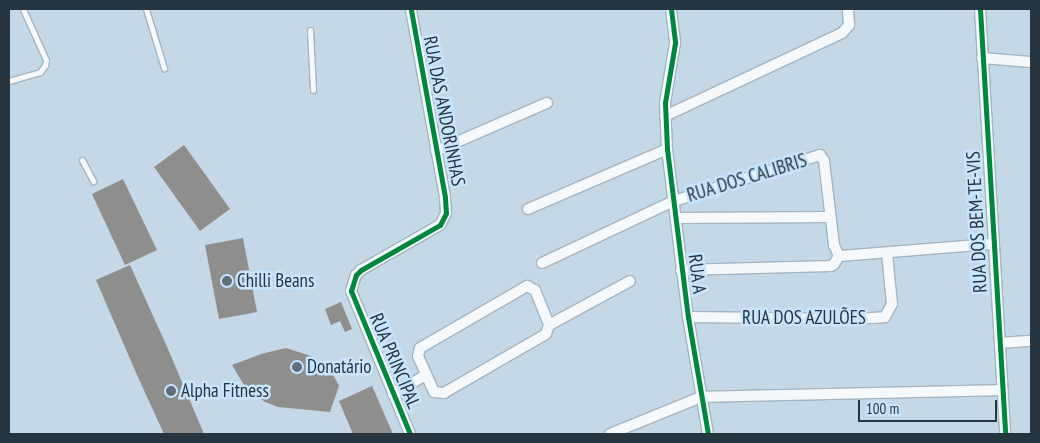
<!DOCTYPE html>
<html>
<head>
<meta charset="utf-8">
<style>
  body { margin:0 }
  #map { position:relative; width:1040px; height:443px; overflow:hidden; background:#c4d8e7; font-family:"PT Sans Narrow",sans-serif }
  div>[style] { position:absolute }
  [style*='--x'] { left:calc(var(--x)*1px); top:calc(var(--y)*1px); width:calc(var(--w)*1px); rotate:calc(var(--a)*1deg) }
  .building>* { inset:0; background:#8e8e8c }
  .roads { filter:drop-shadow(1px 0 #a4b4c0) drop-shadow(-1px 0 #a4b4c0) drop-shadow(0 1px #a4b4c0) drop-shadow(0 -1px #a4b4c0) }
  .lane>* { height:5px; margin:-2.5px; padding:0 2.5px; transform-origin:2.5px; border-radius:2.5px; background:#f6f9fb }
  .street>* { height:10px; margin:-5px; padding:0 5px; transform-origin:5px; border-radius:5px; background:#f6f9fb }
  .cycleway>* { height:5px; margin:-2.5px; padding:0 2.5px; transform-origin:2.5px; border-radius:2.5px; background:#00873e }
  .dots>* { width:14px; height:14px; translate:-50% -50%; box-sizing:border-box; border:2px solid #c8e5fd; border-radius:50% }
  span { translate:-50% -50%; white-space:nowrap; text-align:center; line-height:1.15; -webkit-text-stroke:5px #c8e5fd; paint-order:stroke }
  .street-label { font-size:19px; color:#273541 }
  .poi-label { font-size:19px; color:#273541 }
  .left { translate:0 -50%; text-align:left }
  .frame { position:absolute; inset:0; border:10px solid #273541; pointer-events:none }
  .scale { position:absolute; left:858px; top:400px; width:139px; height:22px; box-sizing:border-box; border:2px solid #273541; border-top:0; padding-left:6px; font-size:15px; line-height:18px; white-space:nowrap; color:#273541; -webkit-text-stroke:4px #c8e5fd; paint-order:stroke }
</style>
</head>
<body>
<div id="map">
  <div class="building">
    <div style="clip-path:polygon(184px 145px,230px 209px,200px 231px,154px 167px)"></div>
    <div style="clip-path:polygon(123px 179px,157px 250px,125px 265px,92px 194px)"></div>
    <div style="clip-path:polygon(243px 238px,257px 312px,219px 319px,205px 245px)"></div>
    <div style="clip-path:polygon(130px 265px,168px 349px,204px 434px,164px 434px,137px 375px,96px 280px)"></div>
    <div style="clip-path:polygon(341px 302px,352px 329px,345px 332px,340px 321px,331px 325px,325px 309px)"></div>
    <div style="clip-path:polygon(286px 348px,311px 356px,331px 371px,339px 386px,330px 412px,278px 407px,265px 402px,244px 385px,232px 365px,261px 354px)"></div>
    <div style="clip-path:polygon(372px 386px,393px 434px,353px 434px,339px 401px)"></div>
  </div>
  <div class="roads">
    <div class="lane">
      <div style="--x:146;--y:9;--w:62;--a:73"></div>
      <div style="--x:310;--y:30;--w:60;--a:87.1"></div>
      <div style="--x:9;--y:81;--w:32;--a:-16"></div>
      <div style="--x:40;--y:72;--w:9;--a:-54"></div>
      <div style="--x:45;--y:65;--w:5;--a:-79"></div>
      <div style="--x:46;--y:60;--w:56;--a:-114.3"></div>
      <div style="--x:82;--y:160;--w:24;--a:62"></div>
    </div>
    <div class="street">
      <div style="--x:671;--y:9;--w:34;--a:83"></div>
      <div style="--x:675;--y:43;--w:61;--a:99.5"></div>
      <div style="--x:665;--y:103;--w:46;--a:87.5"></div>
      <div style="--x:667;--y:149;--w:169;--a:82.9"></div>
      <div style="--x:688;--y:317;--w:119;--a:80.3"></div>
      <div style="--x:980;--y:9;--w:426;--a:86.6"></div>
      <div style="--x:982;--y:58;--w:49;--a:4.7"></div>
      <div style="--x:665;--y:116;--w:195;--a:-25.1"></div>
      <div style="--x:842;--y:33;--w:11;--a:-49"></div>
      <div style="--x:849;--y:25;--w:16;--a:-94"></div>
      <div style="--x:436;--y:151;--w:121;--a:-23.4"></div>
      <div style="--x:528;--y:209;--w:151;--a:-23.3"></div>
      <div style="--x:676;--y:218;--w:154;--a:-0.4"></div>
      <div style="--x:839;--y:256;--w:153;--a:-4.5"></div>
      <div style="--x:542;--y:263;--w:146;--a:-25.2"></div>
      <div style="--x:674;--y:201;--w:153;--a:-17.5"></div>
      <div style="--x:820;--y:155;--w:7;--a:56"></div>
      <div style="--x:824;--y:161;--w:85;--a:83.2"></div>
      <div style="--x:834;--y:245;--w:12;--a:66"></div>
      <div style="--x:681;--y:270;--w:150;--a:-1.5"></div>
      <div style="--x:831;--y:266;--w:4;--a:-34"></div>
      <div style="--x:834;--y:264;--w:9;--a:-58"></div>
      <div style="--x:527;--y:286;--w:9;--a:27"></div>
      <div style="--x:535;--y:290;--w:38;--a:68"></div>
      <div style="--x:549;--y:325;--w:9;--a:108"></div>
      <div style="--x:546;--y:334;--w:118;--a:150"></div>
      <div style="--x:444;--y:393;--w:10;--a:-174"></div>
      <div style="--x:434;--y:392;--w:39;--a:-114"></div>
      <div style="--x:418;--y:356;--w:8;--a:-76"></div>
      <div style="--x:420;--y:348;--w:124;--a:-30.1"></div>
      <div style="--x:688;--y:317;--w:163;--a:0.7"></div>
      <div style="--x:851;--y:319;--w:34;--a:-3"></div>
      <div style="--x:885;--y:317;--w:15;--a:-62"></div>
      <div style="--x:892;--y:304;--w:51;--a:-95.6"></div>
      <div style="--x:549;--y:325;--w:92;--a:-28.5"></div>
      <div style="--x:1000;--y:343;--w:31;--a:-4"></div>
      <div style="--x:393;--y:394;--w:38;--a:-30"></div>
      <div style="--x:410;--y:434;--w:155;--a:-112.4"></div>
      <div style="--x:351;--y:291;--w:17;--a:-73"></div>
      <div style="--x:356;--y:275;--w:7;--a:-45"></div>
      <div style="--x:361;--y:270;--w:91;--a:-29.7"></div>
      <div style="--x:440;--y:225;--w:13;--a:-63"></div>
      <div style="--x:446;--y:213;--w:16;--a:-94"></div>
      <div style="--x:445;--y:197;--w:191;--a:-100.3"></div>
      <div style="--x:610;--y:434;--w:98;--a:-22.1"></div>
      <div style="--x:701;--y:397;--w:301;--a:-1.3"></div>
    </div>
  </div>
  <div class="cycleway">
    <div style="--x:671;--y:9;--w:34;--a:83"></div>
    <div style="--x:675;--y:43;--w:61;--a:99.5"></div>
    <div style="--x:665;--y:103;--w:46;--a:87.5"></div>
    <div style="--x:667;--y:149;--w:169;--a:82.9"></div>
    <div style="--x:688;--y:317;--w:119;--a:80.3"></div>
    <div style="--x:980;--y:9;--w:426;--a:86.6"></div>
    <div style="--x:410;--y:434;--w:155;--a:-112.4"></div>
    <div style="--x:351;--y:291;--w:17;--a:-73"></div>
    <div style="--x:356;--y:275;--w:7;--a:-45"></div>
    <div style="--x:361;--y:270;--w:91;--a:-29.7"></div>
    <div style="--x:440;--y:225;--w:13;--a:-63"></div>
    <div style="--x:446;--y:213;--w:16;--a:-94"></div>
    <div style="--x:445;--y:197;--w:191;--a:-100.3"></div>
  </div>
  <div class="dots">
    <div style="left:227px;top:281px;background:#5e6e7b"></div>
    <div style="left:297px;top:367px;background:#5e6e7b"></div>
    <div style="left:171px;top:391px;background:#5e6e7b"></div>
  </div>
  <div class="street-label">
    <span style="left:444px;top:111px;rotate:79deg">RUA DAS ANDORINHAS</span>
    <span style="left:747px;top:178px;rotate:-17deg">RUA DOS CALIBRIS</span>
    <span style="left:977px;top:222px;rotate:-93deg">RUA DOS BEM-TE-VIS</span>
    <span style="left:697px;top:274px;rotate:83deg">RUA A</span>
    <span style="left:804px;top:318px">RUA DOS AZULÕES</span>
    <span style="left:395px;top:361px;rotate:67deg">RUA PRINCIPAL</span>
  </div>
  <div class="poi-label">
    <span class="left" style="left:237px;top:281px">Chilli Beans</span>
    <span class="left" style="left:307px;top:367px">Donatário</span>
    <span class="left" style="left:181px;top:391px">Alpha Fitness</span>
  </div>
  <div class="frame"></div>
  <div class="scale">100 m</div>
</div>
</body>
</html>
